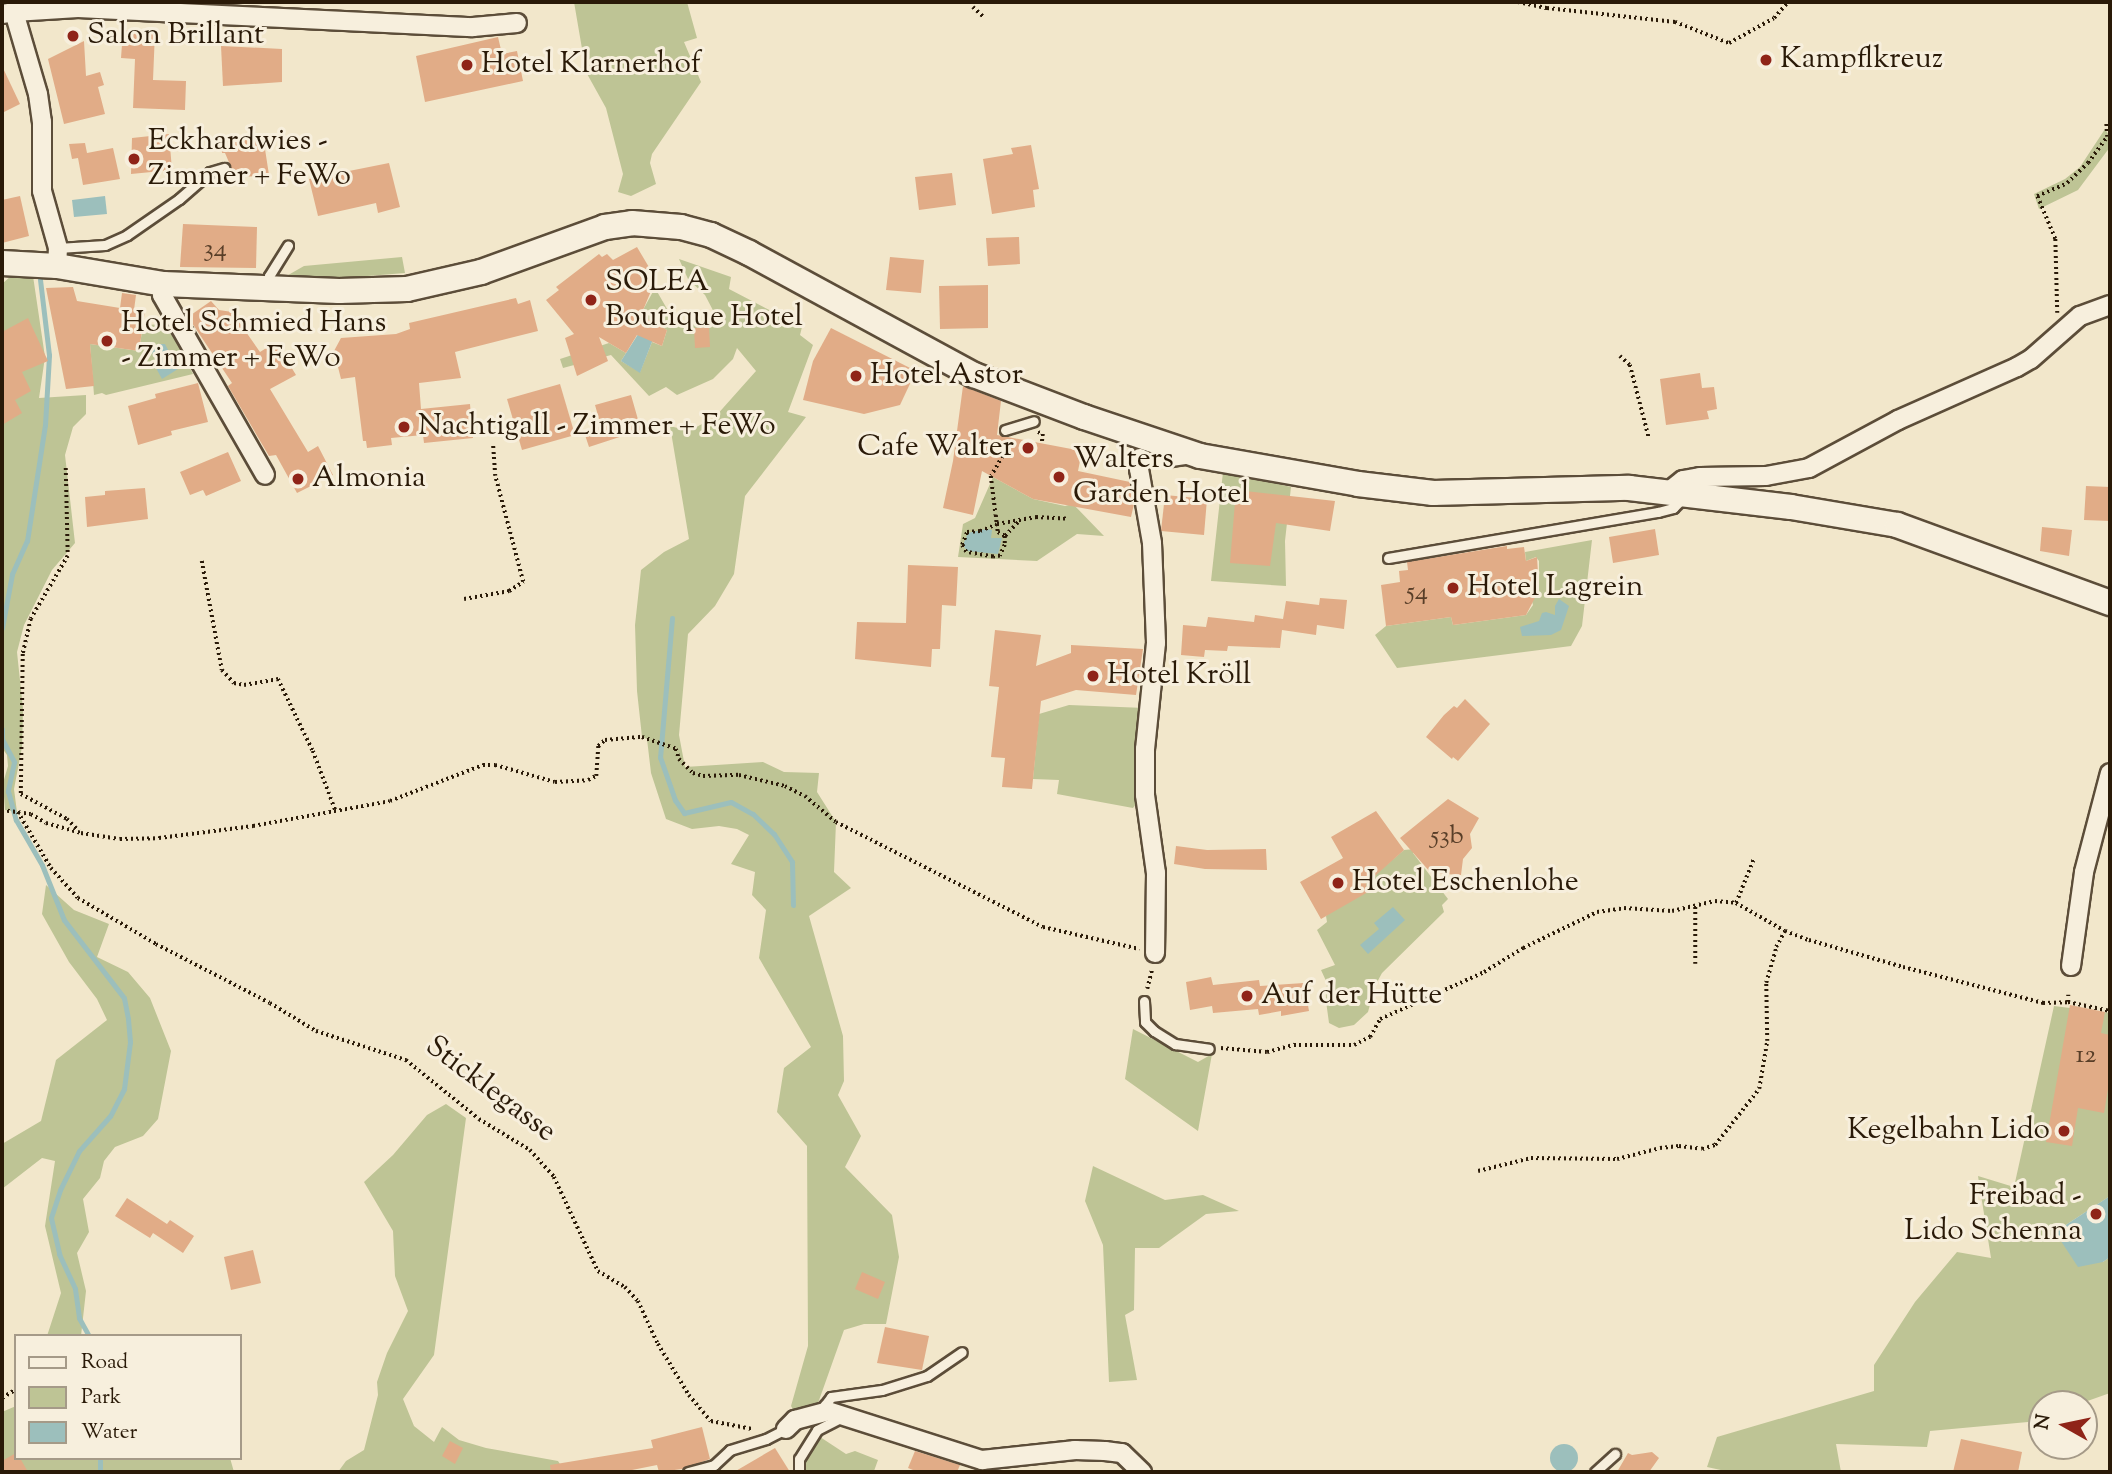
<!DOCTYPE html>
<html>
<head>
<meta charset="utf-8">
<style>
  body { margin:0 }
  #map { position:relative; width:2112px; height:1474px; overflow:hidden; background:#f2e7cb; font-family:"Sorts Mill Goudy",serif }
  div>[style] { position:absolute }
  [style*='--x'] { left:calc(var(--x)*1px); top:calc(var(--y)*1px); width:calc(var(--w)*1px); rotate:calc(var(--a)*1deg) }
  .green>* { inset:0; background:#bec495 }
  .water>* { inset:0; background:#9cbfbc }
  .round { border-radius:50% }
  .stream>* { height:5px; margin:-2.5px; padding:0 2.5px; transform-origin:2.5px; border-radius:2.5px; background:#9cbfbc }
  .building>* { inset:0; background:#e1ac87 }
  .path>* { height:3.5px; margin-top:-1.75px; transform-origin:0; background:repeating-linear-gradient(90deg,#2a1a08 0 2px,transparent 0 5.5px) }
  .roads { filter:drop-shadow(2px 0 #5c4d39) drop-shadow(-2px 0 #5c4d39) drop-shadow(0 2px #5c4d39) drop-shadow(0 -2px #5c4d39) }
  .lane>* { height:9px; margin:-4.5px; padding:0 4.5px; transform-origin:4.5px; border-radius:4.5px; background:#f7efdd }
  .street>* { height:18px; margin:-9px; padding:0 9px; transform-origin:9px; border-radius:9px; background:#f7efdd }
  .secondary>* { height:24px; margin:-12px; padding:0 12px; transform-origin:12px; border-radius:12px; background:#f7efdd }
  .dots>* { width:19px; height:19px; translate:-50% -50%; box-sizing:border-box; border:4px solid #f7efdd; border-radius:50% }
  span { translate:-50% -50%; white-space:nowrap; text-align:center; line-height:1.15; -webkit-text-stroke:6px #f7efdd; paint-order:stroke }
  .number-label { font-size:26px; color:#583e28 }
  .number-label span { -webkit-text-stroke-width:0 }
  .poi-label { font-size:30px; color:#2a1a08 }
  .left { translate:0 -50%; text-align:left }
  .right { translate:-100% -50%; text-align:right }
  .street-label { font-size:30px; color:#2a1a08 }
  .frame { position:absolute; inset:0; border:4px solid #2a1a08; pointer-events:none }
  .legend { position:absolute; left:14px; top:1334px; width:228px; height:126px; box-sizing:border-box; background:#f7efdd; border:2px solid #a59a88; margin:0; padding:9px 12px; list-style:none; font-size:21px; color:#2a1a08 }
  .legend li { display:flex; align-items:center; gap:14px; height:35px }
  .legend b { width:35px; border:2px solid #a59a88 }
  .north { position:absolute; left:2028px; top:1390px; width:70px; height:70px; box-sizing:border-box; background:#f7efdd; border:2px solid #a59a88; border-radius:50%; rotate:279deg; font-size:19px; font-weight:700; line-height:28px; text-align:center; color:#2a1a08 }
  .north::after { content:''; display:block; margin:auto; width:24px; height:32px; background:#8f2418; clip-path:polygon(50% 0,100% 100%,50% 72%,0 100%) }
</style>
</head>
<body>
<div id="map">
  <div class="green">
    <div style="clip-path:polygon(574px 2px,687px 2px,697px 38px,684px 42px,701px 82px,652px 154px,650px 163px,656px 184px,631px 196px,618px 192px,623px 174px,606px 108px,586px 72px)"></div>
    <div style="clip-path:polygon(2105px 129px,2110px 137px,2110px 147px,2078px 190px,2039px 209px,2034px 194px,2065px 179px,2080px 167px)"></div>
    <div style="clip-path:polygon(402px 257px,405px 273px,343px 278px,283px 278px,304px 266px)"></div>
    <div style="clip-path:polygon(679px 259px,731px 277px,729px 289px,802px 327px,800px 335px,813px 345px,788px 412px,806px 417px,745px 496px,734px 574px,715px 606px,688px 634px,679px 735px,685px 767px,763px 762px,784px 772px,819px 773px,817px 792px,836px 822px,834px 872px,851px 888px,809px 916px,843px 1036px,844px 1081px,838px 1095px,861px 1136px,845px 1167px,892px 1215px,899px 1257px,886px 1324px,864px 1324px,844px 1330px,817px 1406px,795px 1413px,791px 1406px,808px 1346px,807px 1146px,777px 1112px,784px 1068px,811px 1047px,759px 958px,766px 910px,752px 895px,755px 872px,731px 864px,749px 835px,737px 829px,719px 826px,692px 829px,666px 819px,651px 773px,647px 739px,642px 737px,637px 691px,635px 625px,641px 570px,664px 552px,689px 539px,670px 426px,689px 431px,715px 417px,756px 371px,737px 348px,733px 359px,713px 379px,677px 395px,666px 387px,649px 396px,611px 355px,563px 368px,560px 359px,609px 343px,626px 353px,621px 361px,640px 372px,652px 342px,662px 346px,667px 330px,645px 318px,644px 308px,655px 288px,670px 314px,681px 325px,704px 324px,718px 320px,705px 295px,688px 279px)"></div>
    <div style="clip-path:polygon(12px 275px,33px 276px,45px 357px,39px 398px,86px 395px,86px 414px,73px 427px,65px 455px,75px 543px,52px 570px,24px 625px,17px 652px,23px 709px,22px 747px,14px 789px,17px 812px,5px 810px,3px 783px,8px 766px,7px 755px,2px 748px,2px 284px)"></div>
    <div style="clip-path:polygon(168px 324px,193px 374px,106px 395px,102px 393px,94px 395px,90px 344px,139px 351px,143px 325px)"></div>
    <div style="clip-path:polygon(1223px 472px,1291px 487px,1285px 541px,1286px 586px,1211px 581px)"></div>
    <div style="clip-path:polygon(993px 477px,1033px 499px,1065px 506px,1073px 504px,1104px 536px,1077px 534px,1037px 561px,958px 557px,963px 524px,975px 518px)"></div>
    <div style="clip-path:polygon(1592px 540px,1582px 626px,1571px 646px,1397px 668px,1375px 635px,1386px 626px,1451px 617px,1453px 625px,1526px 615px,1533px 605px,1530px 594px,1537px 594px,1539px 590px,1539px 561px,1536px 557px,1526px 561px,1525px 552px)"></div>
    <div style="clip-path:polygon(1069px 705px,1145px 708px,1138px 801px,1133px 808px,1057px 794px,1059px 780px,1033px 779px,1039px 714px)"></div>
    <div style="clip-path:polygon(1415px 849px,1413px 853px,1448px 899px,1442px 905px,1444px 912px,1382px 973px,1375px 986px,1368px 1012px,1354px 1025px,1339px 1028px,1329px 1023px,1326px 1001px,1327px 983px,1321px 970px,1335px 965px,1317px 930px,1327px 922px,1326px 916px,1404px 850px)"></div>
    <div style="clip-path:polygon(46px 885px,74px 910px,109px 924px,97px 957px,128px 972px,150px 998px,171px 1051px,158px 1119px,143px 1136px,115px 1147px,104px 1161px,100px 1178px,83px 1199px,89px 1232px,77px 1253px,86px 1291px,81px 1336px,47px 1336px,61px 1293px,45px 1226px,55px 1161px,42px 1158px,2px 1189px,2px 1144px,41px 1121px,56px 1060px,107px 1020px,97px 999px,69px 962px,42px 914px)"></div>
    <div style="clip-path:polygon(2054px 1006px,2110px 1013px,2110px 1196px,2055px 1232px,2103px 1262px,2110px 1257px,2110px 1393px,2079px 1404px,2042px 1404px,2042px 1417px,2028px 1422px,1930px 1431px,1927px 1447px,1836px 1444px,1841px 1472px,1730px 1472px,1707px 1467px,1717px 1437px,1874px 1391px,1874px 1365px,1915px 1302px,1957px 1252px,1991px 1258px,1978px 1176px,2014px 1187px)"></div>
    <div style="clip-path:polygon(1133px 1029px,1198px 1062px,1212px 1054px,1198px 1131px,1125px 1079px)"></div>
    <div style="clip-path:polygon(446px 1104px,466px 1118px,434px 1355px,403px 1399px,414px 1426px,434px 1442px,442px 1427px,459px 1440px,486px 1448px,558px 1461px,565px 1472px,338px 1472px,346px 1461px,364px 1450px,378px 1395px,377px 1382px,387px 1353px,408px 1311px,395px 1276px,393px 1231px,364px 1182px,393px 1155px,427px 1115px)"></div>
    <div style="clip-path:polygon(1093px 1166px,1165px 1200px,1203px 1195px,1239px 1211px,1206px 1214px,1159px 1248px,1135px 1248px,1134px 1310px,1125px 1315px,1137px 1380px,1109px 1382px,1103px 1245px,1085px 1201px)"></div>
    <div style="clip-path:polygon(16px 1406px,16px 1458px,230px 1458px,234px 1472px,2px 1472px,2px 1412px)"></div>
    <div style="clip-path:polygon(814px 1433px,846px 1454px,855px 1451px,878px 1460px,874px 1471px,877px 1472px,799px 1472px,799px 1459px)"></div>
  </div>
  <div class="water">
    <div style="clip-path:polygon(105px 196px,107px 214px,74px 217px,72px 200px)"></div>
    <div style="clip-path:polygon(642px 328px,655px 334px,640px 373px,621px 361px)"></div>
    <div style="clip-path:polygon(160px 344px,165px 344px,178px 369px,162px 379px,156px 368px,162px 359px,157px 354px,153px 355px,151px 349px)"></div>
    <div style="clip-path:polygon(986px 529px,992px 530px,991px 538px,1002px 538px,998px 554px,967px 551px,963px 545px,968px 533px)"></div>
    <div style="clip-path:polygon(1559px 599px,1569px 606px,1561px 630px,1551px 635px,1522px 636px,1520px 627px,1539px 621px,1542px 613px,1546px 612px,1555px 615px,1555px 606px)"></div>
    <div style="clip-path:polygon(1393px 907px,1405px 920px,1368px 954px,1360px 945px,1379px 929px,1374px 923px)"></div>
    <div style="clip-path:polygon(2110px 1196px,2110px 1257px,2103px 1262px,2078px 1267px,2055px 1232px)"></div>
    <div class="round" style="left:1550px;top:1444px;width:28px;height:28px"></div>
  </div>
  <div class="stream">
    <div style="--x:672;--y:618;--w:140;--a:94.9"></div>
    <div style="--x:660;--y:757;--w:46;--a:70.8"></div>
    <div style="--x:675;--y:800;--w:16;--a:55"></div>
    <div style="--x:684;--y:813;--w:48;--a:-13.2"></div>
    <div style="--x:731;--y:802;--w:25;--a:29"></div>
    <div style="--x:753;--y:814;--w:29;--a:44"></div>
    <div style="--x:774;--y:834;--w:33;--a:57"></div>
    <div style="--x:792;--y:862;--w:43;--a:88.7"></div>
    <div style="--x:2;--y:628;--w:55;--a:-79.5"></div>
    <div style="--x:12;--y:574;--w:36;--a:-66"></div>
    <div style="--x:27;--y:541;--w:117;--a:-81.2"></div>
    <div style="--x:45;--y:425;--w:70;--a:-86.7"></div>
    <div style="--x:49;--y:355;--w:76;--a:-96.8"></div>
    <div style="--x:2;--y:729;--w:10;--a:90"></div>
    <div style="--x:2;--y:739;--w:26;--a:62"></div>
    <div style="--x:14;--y:762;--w:30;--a:102"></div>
    <div style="--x:8;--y:791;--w:30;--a:75"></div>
    <div style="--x:16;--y:820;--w:52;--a:60"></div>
    <div style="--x:42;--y:865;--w:59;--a:68.2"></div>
    <div style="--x:64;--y:920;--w:98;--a:52.4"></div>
    <div style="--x:124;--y:998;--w:21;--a:79"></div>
    <div style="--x:128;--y:1019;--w:23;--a:85"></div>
    <div style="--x:130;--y:1042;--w:47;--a:97.3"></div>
    <div style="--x:124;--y:1089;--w:30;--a:117"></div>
    <div style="--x:110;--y:1116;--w:47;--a:131.5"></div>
    <div style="--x:79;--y:1151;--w:43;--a:116"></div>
    <div style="--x:60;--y:1190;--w:29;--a:108"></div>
    <div style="--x:51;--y:1218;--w:37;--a:77"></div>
    <div style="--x:59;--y:1254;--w:38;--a:65"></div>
    <div style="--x:75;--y:1289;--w:29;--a:82"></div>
    <div style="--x:79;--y:1318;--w:21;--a:61"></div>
    <div style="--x:100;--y:1458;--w:14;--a:90"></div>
  </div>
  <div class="building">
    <div style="clip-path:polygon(123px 30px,155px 32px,153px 80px,186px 81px,185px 110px,133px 108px,135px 59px,121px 58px)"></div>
    <div style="clip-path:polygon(498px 37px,502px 54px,517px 51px,523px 81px,425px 102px,416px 56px)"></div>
    <div style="clip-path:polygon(84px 41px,86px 76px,100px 72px,104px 85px,98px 87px,105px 114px,64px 124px,48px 59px)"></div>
    <div style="clip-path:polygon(221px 46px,282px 49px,282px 82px,223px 86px)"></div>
    <div style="clip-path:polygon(2px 66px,20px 104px,2px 113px)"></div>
    <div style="clip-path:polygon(268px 133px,269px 148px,265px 149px,269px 175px,229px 178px,231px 167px,225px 153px,222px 153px,221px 137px)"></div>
    <div style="clip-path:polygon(169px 134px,172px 170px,131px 174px,132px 138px)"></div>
    <div style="clip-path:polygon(85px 143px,87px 153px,113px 148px,120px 179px,83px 185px,78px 158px,72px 159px,69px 144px)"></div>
    <div style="clip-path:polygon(1031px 145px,1039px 189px,1033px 190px,1035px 207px,992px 214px,983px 159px,1013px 154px,1011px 148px)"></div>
    <div style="clip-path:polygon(389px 163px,400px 207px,378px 213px,376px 203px,318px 216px,309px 179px)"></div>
    <div style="clip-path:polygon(952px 173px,956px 205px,919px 210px,915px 177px)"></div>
    <div style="clip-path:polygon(20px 196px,29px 236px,2px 243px,2px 200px)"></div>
    <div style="clip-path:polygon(183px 224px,257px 227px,256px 268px,180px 267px)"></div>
    <div style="clip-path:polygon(1019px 237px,1020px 264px,988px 266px,986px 238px)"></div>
    <div style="clip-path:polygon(637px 247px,656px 279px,641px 315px,667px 330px,662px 346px,637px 335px,626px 353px,599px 337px,608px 361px,577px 376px,565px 338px,574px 334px,546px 300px,559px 290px,556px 287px,599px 254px,602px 257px,607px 254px,613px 260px)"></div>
    <div style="clip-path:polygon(890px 257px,924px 260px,921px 293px,886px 290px)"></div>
    <div style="clip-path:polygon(988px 285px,988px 328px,940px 329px,939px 286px)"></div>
    <div style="clip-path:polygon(73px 287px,77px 301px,120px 308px,122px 293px,136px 295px,134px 310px,145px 311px,139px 351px,90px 344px,94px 386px,66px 389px,46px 288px)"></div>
    <div style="clip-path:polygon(516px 298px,518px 304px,530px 300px,538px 331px,455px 352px,461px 378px,419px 383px,421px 409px,470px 404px,473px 438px,424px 443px,423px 435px,391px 438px,392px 445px,367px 448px,366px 441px,363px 441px,355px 377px,341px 379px,334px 351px,341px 338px,396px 334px,410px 329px,409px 323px)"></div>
    <div style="clip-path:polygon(211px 301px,219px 310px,232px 312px,260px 352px,276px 342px,296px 375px,270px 389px,308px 452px,318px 446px,333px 475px,297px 493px,276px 455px,269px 456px,228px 386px,232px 383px,188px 317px)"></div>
    <div style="clip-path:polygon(28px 318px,48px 361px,22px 372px,31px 391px,15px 400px,22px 413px,2px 425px,2px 332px)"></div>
    <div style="clip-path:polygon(709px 327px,710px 347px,695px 348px,694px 328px)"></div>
    <div style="clip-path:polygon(831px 328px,916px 371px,900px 405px,864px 414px,803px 400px,813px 361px)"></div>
    <div style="clip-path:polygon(1700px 373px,1702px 388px,1714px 387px,1717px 409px,1707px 411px,1709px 419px,1666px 425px,1660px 379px)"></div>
    <div style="clip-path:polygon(198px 383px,208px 422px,171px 431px,172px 435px,138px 445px,128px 406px,156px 398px,155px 394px)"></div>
    <div style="clip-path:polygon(560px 384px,575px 435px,522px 450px,507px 399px)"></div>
    <div style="clip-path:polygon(963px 386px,1001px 401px,997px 435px,1082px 451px,1078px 471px,1130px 482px,1134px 504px,1131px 517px,1033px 499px,982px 471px,973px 515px,943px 508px,953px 461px)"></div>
    <div style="clip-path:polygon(631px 395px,641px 430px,589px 447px,584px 432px,601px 426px,595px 405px)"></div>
    <div style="clip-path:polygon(228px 452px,241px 481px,206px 496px,203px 490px,190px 495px,180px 472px)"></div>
    <div style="clip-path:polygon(2086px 486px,2110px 487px,2110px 521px,2084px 520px)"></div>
    <div style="clip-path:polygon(145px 488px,148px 519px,87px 527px,85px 497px,105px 495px,105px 491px)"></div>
    <div style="clip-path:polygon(1236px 490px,1335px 501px,1330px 531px,1276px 523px,1270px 566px,1230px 563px)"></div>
    <div style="clip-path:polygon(1165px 495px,1207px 499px,1204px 535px,1161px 531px)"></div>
    <div style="clip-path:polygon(2042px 527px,2072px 530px,2069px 556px,2040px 551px)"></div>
    <div style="clip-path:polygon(1655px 529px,1659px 555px,1613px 563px,1609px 537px)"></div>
    <div style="clip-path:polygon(1507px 546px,1507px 549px,1524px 547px,1526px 561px,1537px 557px,1539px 590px,1526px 615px,1453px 625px,1451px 617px,1386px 626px,1381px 585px,1400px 582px,1399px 571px,1408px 570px,1407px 562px)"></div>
    <div style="clip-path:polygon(908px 565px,958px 567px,956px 606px,942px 605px,940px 649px,932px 649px,931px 667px,855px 659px,857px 622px,906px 623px)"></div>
    <div style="clip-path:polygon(1320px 598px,1347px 600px,1344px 629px,1317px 625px,1316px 635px,1282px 630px,1280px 648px,1228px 646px,1227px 651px,1205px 650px,1204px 657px,1181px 655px,1183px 625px,1206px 627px,1208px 617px,1254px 622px,1255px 615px,1283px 619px,1286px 601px,1319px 605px)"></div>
    <div style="clip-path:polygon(995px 630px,1041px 635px,1036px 666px,1071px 653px,1071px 645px,1143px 649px,1136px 695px,1076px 690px,1041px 701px,1032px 789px,1002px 787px,1005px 758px,991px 757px,999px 687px,989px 686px)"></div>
    <div style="clip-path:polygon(1465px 699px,1490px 724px,1458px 761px,1453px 757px,1452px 759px,1426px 737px,1444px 715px,1454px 706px,1457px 708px)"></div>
    <div style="clip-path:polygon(1448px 799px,1479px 818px,1470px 834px,1472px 848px,1463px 859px,1461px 875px,1431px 873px,1400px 838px)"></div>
    <div style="clip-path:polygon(1376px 811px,1404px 850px,1366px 884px,1368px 892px,1321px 919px,1300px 882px,1343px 858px,1331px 837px)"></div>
    <div style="clip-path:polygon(1176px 846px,1207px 850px,1266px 849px,1267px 870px,1205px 869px,1174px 864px)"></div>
    <div style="clip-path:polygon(1211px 977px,1213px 985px,1259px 980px,1260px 986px,1304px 983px,1309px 1011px,1281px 1016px,1281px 1011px,1259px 1015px,1258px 1009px,1213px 1013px,1212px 1006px,1190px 1010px,1186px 982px)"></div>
    <div style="clip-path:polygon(2070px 1005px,2105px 1012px,2101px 1033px,2110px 1035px,2110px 1077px,2104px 1113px,2078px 1108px,2072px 1146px,2046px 1142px)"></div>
    <div style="clip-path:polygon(127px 1198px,167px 1224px,170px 1220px,194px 1236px,183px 1253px,153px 1233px,150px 1238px,115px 1216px)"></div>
    <div style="clip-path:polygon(253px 1250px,261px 1283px,231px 1290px,224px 1257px)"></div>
    <div style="clip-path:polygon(862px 1272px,885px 1282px,878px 1299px,855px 1289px)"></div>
    <div style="clip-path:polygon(885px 1327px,929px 1336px,922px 1370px,877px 1363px)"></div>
    <div style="clip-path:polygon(702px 1427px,710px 1459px,682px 1469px,659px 1472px,657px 1465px,622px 1472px,551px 1472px,550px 1465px,653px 1448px,651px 1440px)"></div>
    <div style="clip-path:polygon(1961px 1439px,2022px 1452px,2018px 1472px,1953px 1472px)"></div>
    <div style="clip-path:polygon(450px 1441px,463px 1448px,455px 1464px,442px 1456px)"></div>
    <div style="clip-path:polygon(775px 1448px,790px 1472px,734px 1472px)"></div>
    <div style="clip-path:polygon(915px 1451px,960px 1465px,957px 1472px,918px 1472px,908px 1468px)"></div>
    <div style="clip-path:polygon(1652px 1452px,1659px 1458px,1649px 1472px,1617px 1472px,1628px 1453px,1632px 1455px)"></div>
    <div style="clip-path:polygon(16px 1453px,16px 1458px,20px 1458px,28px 1472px,2px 1472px,2px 1461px)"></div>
  </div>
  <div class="path">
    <div style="--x:973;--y:2;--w:5;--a:90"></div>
    <div style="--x:973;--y:7;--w:16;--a:43"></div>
    <div style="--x:1518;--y:2;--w:30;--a:12"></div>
    <div style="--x:1547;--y:8;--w:129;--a:6.2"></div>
    <div style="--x:1675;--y:22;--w:58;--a:21.3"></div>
    <div style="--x:1729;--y:43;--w:51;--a:-29.1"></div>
    <div style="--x:1774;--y:18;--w:21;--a:-49"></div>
    <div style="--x:2057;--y:313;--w:74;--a:-91.5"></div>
    <div style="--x:2055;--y:239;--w:47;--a:-112.7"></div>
    <div style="--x:2037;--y:196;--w:33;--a:-23"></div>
    <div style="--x:2067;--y:183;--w:29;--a:-44"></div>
    <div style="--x:2088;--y:163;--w:32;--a:-54"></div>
    <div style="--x:2107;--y:137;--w:15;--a:-94"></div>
    <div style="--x:1620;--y:356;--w:13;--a:42"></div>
    <div style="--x:1630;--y:365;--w:75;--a:75.4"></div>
    <div style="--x:1038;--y:432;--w:5;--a:22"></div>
    <div style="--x:1043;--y:434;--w:10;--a:96"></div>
    <div style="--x:1011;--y:442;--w:39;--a:120"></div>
    <div style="--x:991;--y:476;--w:39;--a:83"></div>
    <div style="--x:996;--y:515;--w:9;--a:84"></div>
    <div style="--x:997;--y:524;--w:8;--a:83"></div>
    <div style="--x:998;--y:532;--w:8;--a:30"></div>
    <div style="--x:1005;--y:536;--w:9;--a:90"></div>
    <div style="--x:1005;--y:545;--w:12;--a:114"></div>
    <div style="--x:1000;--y:556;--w:7;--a:172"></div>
    <div style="--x:993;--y:557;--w:27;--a:-170"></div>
    <div style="--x:966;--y:552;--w:8;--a:-120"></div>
    <div style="--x:962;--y:545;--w:14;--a:-69"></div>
    <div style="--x:967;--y:532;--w:13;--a:-4"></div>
    <div style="--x:980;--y:531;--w:18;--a:-22"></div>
    <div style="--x:997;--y:524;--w:40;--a:-10"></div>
    <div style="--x:1036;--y:517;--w:33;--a:3"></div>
    <div style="--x:66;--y:468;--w:88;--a:88.7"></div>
    <div style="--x:68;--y:556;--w:73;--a:120.4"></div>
    <div style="--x:31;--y:619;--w:36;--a:103"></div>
    <div style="--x:23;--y:654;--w:140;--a:90.8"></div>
    <div style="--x:21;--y:794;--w:52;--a:28.5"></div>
    <div style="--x:67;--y:819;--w:17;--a:45"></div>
    <div style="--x:1005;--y:536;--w:22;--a:-47"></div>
    <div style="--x:202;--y:561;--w:111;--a:79.6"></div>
    <div style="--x:222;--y:670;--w:18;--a:47"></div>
    <div style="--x:234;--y:683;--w:10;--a:11"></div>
    <div style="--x:244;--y:685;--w:35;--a:-10"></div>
    <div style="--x:278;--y:679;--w:80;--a:64.1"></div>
    <div style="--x:313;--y:751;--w:65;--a:69.3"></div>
    <div style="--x:464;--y:599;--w:46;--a:-10.1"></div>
    <div style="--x:509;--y:591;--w:17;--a:-33"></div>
    <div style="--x:523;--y:582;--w:110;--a:-104.8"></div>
    <div style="--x:495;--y:476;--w:31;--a:-94"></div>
    <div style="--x:2;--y:810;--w:29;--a:8"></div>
    <div style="--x:31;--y:814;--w:17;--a:31"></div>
    <div style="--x:46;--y:823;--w:36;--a:16"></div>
    <div style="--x:81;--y:833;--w:39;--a:9"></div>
    <div style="--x:120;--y:839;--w:39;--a:-1"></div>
    <div style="--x:159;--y:838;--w:95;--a:-7.3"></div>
    <div style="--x:253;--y:826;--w:139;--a:-10.3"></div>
    <div style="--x:390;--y:801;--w:100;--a:-21.2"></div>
    <div style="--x:483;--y:765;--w:12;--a:0"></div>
    <div style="--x:495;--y:765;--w:62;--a:15.8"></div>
    <div style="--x:555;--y:782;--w:33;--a:-3"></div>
    <div style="--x:588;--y:780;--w:9;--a:-27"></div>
    <div style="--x:596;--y:776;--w:30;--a:-86"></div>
    <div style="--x:598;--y:746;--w:9;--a:-41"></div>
    <div style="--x:605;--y:740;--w:37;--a:-5"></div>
    <div style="--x:642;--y:737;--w:36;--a:19"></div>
    <div style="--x:676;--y:749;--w:10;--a:73"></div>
    <div style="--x:679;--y:759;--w:20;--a:45"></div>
    <div style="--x:693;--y:773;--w:10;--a:17"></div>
    <div style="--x:703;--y:776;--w:36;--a:-2"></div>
    <div style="--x:739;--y:775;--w:47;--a:13.4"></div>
    <div style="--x:785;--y:786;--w:22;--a:27"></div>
    <div style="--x:805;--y:796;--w:40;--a:40"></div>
    <div style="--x:836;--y:822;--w:232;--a:26.9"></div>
    <div style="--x:1043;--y:927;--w:99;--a:12.8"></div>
    <div style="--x:18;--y:812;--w:65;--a:59.5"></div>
    <div style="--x:51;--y:868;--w:40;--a:48"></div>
    <div style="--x:78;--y:898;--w:91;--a:30.5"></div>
    <div style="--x:156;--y:944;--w:128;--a:27.4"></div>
    <div style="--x:270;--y:1003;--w:54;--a:31.3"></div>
    <div style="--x:316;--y:1031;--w:95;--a:17.9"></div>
    <div style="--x:406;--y:1060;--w:94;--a:38.9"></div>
    <div style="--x:479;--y:1119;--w:60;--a:31.3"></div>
    <div style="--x:530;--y:1150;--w:36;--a:48"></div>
    <div style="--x:554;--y:1177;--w:104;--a:64.9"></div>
    <div style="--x:598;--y:1271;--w:31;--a:31"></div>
    <div style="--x:625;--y:1287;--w:19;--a:47"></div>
    <div style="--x:638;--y:1301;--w:47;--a:65.1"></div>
    <div style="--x:658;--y:1344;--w:60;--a:58.7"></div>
    <div style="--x:689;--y:1395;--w:34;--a:50"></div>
    <div style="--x:711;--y:1421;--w:42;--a:11"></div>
    <div style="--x:1736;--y:903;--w:48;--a:-68.2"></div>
    <div style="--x:1695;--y:964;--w:57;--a:-90"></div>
    <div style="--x:1147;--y:989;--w:21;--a:-76"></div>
    <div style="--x:2068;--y:1002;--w:7;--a:-90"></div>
    <div style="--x:1221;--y:1048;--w:46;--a:5"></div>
    <div style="--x:1267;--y:1052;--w:28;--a:-15"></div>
    <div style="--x:1294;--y:1045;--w:60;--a:0"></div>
    <div style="--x:1354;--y:1045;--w:18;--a:-27"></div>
    <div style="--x:1370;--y:1037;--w:21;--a:-61"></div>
    <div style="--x:1380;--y:1019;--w:114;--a:-24.3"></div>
    <div style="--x:1484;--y:972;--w:46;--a:-31.6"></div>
    <div style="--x:1523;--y:948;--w:82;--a:-25.9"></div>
    <div style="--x:1597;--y:912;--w:27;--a:-8"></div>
    <div style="--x:1624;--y:908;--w:48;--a:3.6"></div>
    <div style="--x:1672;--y:911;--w:44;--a:-13.1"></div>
    <div style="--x:1715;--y:901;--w:21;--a:5"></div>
    <div style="--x:1736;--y:903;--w:56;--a:29.7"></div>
    <div style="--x:1785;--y:931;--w:26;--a:21"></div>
    <div style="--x:1809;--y:940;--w:98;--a:16"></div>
    <div style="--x:1903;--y:967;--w:145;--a:14.4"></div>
    <div style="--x:2043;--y:1003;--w:25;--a:-2"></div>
    <div style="--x:2068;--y:1002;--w:43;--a:12.1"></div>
    <div style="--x:1478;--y:1171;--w:55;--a:-13.8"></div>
    <div style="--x:1531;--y:1158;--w:86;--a:0.7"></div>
    <div style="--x:1617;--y:1159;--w:44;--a:-14.3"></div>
    <div style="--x:1660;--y:1148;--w:19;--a:-6"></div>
    <div style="--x:1679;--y:1146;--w:23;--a:7"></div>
    <div style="--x:1702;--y:1149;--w:14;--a:-17"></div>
    <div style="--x:1715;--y:1145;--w:71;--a:-51.8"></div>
    <div style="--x:1759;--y:1089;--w:49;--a:-80.5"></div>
    <div style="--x:1767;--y:1041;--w:58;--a:-91"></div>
    <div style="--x:1766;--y:983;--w:37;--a:-74"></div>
    <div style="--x:1776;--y:947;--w:18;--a:-61"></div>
    <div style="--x:2;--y:1398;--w:15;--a:-32"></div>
  </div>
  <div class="roads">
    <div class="lane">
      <div style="--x:58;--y:248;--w:47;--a:-3.7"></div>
      <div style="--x:105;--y:245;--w:24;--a:-24"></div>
      <div style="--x:127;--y:235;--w:63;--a:-34.7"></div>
      <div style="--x:179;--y:199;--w:41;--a:-41.1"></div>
      <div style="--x:210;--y:172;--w:15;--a:-16"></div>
      <div style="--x:268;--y:287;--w:11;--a:-85"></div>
      <div style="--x:269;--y:276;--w:36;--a:-58"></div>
      <div style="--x:1005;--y:430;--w:30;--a:-17"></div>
      <div style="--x:1140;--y:458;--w:31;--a:6"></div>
      <div style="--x:1171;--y:461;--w:14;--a:-8"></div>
      <div style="--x:1388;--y:558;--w:274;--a:-9.7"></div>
      <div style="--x:1658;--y:512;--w:16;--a:-15"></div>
      <div style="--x:1673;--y:508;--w:13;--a:-45"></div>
      <div style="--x:1144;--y:1001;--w:21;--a:87"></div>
      <div style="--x:1145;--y:1022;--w:13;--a:45"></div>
      <div style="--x:1154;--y:1031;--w:25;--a:32"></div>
      <div style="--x:1175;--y:1044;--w:34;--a:8"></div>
      <div style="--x:828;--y:1411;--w:7;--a:-117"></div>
      <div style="--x:825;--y:1405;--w:10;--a:-53"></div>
      <div style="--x:831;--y:1397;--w:51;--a:-7.8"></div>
      <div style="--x:882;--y:1390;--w:47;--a:-17.3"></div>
      <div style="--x:927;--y:1376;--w:42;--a:-34.4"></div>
      <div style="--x:688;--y:1472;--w:27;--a:-15"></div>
      <div style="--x:714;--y:1465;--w:22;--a:-43"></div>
      <div style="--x:730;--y:1450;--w:38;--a:-17"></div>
      <div style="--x:766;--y:1439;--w:22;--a:-27"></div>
      <div style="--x:799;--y:1472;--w:13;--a:-90"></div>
      <div style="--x:799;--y:1459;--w:34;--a:-58"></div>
      <div style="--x:817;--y:1430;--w:29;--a:-27"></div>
      <div style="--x:1595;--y:1472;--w:27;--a:-42"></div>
    </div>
    <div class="street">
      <div style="--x:14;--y:12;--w:64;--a:-3.6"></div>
      <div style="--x:78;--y:8;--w:395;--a:2.8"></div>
      <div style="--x:473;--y:27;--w:44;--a:-5.2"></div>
      <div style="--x:2;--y:14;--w:12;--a:-9"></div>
      <div style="--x:14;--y:12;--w:85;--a:73.7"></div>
      <div style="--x:38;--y:94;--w:28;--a:82"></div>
      <div style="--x:42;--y:122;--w:69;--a:90"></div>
      <div style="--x:42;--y:191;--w:59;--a:74.3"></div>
      <div style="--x:58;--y:248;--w:18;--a:93"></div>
      <div style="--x:163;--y:284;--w:11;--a:95"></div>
      <div style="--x:162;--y:295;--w:207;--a:60.2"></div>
      <div style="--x:1140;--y:458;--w:11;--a:95"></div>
      <div style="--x:1139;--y:469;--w:75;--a:80"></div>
      <div style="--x:1152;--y:543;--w:100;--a:87.7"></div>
      <div style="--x:1156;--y:643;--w:107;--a:95.9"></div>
      <div style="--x:1145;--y:749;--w:46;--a:90"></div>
      <div style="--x:1145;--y:795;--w:79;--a:82"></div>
      <div style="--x:1156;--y:873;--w:80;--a:90.7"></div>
      <div style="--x:1669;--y:491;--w:18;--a:-38"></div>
      <div style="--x:1683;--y:480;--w:17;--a:-10"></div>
      <div style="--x:1700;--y:477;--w:66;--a:-0.9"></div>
      <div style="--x:1766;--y:476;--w:44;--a:-10.5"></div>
      <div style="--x:1809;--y:468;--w:101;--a:-28.3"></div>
      <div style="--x:1898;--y:420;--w:130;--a:-24"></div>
      <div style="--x:2017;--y:367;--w:16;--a:-30"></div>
      <div style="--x:2031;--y:359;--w:65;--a:-41.3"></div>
      <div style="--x:2080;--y:316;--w:32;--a:-20"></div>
      <div style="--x:2071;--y:966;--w:95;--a:-82.1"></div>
      <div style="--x:2084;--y:872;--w:102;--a:-75.3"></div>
      <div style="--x:786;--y:1429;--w:13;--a:-45"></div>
      <div style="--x:795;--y:1420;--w:34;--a:-15"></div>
      <div style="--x:828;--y:1411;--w:162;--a:17.7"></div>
      <div style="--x:982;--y:1460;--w:94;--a:-6.1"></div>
      <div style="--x:1075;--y:1450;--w:30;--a:2"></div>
      <div style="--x:1105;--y:1451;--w:17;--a:7"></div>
      <div style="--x:1122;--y:1453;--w:28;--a:44"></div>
    </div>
    <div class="secondary">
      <div style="--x:2;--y:263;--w:55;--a:3.1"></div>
      <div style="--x:57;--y:266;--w:108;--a:9.6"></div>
      <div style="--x:163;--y:284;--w:176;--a:2.3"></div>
      <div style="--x:339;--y:291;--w:68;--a:-1.7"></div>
      <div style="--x:407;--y:289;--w:76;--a:-12.9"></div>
      <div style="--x:481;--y:272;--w:132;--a:-19.9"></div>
      <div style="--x:605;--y:227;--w:27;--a:-8"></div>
      <div style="--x:632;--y:223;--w:49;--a:4.7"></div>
      <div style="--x:681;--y:227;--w:31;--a:15"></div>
      <div style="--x:711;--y:235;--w:42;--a:25.3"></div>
      <div style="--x:749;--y:253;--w:256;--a:28.5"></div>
      <div style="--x:974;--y:375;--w:118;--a:20.9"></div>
      <div style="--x:1084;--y:417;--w:122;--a:18.6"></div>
      <div style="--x:1200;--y:456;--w:160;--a:10"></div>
      <div style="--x:1358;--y:484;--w:76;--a:6.8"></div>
      <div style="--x:1433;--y:493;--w:196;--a:-1.5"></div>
      <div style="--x:1629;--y:488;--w:163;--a:6.7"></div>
      <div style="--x:1791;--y:507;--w:108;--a:9.6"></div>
      <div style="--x:1897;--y:525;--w:227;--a:20.1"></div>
    </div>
  </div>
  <div class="dots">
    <div style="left:73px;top:36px;background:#8f2418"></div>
    <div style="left:1766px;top:60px;background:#8f2418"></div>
    <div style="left:467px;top:65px;background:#8f2418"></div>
    <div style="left:134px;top:159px;background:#8f2418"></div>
    <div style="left:591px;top:300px;background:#8f2418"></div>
    <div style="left:107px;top:341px;background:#8f2418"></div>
    <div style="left:856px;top:376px;background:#8f2418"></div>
    <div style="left:404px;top:427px;background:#8f2418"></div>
    <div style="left:1028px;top:448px;background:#8f2418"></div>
    <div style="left:1059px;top:477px;background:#8f2418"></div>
    <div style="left:298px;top:479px;background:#8f2418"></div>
    <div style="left:1453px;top:588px;background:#8f2418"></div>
    <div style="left:1093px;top:676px;background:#8f2418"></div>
    <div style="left:1338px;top:883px;background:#8f2418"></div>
    <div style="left:1247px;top:996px;background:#8f2418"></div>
    <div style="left:2064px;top:1131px;background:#8f2418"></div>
    <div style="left:2096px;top:1214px;background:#8f2418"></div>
  </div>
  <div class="number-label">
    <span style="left:215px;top:250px">34</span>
    <span style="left:1417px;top:593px">54</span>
    <span style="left:1447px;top:837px">53b</span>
    <span style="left:2086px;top:1056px">12</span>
  </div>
  <div class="poi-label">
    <span class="left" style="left:87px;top:36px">Salon Brillant</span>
    <span class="left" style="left:1780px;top:60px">Kampflkreuz</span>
    <span class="left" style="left:481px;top:65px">Hotel Klarnerhof</span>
    <span class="left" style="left:148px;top:159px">Eckhardwies -<br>Zimmer + FeWo</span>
    <span class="left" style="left:605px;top:300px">SOLEA<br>Boutique Hotel</span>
    <span class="left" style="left:121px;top:341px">Hotel Schmied Hans<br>- Zimmer + FeWo</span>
    <span class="left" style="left:870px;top:376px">Hotel Astor</span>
    <span class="left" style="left:418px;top:427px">Nachtigall - Zimmer + FeWo</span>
    <span class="right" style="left:1014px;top:448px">Cafe Walter</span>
    <span class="left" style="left:1073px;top:477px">Walters<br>Garden Hotel</span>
    <span class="left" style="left:312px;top:479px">Almonia</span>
    <span class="left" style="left:1467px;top:588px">Hotel Lagrein</span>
    <span class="left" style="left:1107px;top:676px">Hotel Kröll</span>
    <span class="left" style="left:1352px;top:883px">Hotel Eschenlohe</span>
    <span class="left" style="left:1261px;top:996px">Auf der Hütte</span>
    <span class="right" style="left:2050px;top:1131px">Kegelbahn Lido</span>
    <span class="right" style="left:2082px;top:1214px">Freibad -<br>Lido Schenna</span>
  </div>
  <div class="street-label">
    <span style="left:490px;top:1090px;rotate:37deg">Sticklegasse</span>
  </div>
  <div class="frame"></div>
  <ul class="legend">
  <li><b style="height:9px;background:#f7efdd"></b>Road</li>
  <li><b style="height:19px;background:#bec495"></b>Park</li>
  <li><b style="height:19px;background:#9cbfbc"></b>Water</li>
  </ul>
  <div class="north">N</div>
</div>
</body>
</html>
